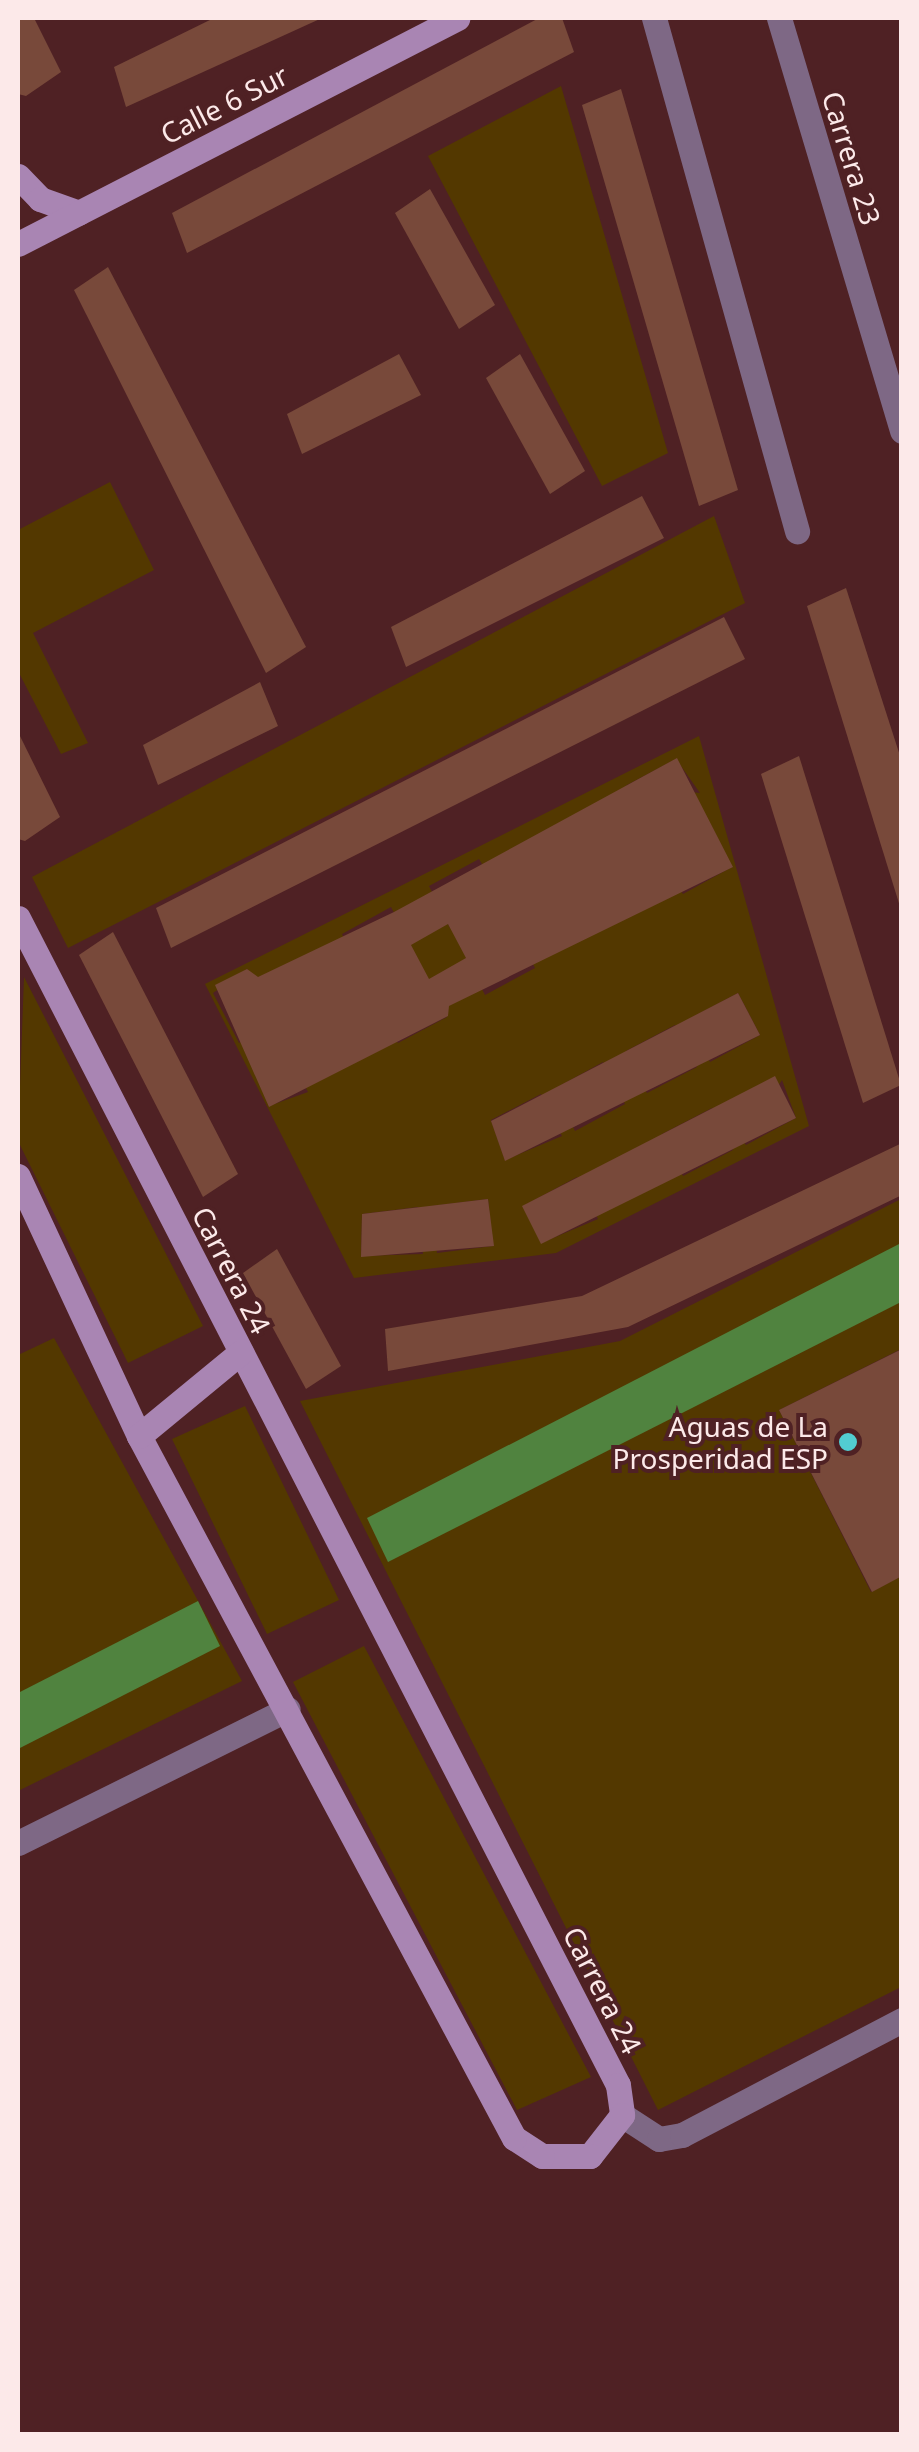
<!DOCTYPE html>
<html>
<head>
<meta charset="utf-8">
<style>
  body { margin:0 }
  #map { position:relative; width:919px; height:2452px; overflow:hidden; background:#4f2124; font-family:"Noto Sans",sans-serif }
  div>[style] { position:absolute }
  [style*='--x'] { left:calc(var(--x)*1px); top:calc(var(--y)*1px); width:calc(var(--w)*1px); rotate:calc(var(--a)*1deg) }
  .green>* { inset:0; background:#533800 }
  .water>* { inset:0; background:#50833f }
  .building>* { inset:0; background:#78493a }
  .street>* { height:25px; margin:-12.5px; padding:0 12.5px; transform-origin:12.5px; border-radius:12.5px; background:#7e6885 }
  .secondary>* { height:25px; margin:-12.5px; padding:0 12.5px; transform-origin:12.5px; border-radius:12.5px; background:#a985b3 }
  .dots>* { width:28px; height:28px; translate:-50% -50%; box-sizing:border-box; border:5px solid #4f2124; border-radius:50% }
  span { translate:-50% -50%; white-space:nowrap; text-align:center; line-height:1.15; -webkit-text-stroke:8px #4f2124; paint-order:stroke }
  .street-label { font-size:28px; color:#fce9e9 }
  .poi-label { font-size:28px; color:#fce9e9 }
  .right { translate:-100% -50%; text-align:right }
  .frame { position:absolute; inset:0; border:20px solid #fce9e9; pointer-events:none }
</style>
</head>
<body>
<div id="map">
  <div class="green">
    <div style="clip-path:polygon(561px 86px,668px 453px,602px 486px,428px 156px)"></div>
    <div style="clip-path:polygon(110px 482px,154px 570px,33px 633px,88px 743px,61px 754px,18px 671px,18px 530px)"></div>
    <div style="clip-path:polygon(714px 516px,745px 603px,68px 948px,32px 877px)"></div>
    <div style="clip-path:polygon(evenodd,699px 736px,809px 1126px,556px 1253px,354px 1278px,205px 984px,699px 736px,676px 759px,700px 793px,626px 786px,627px 785px,676px 759px,699px 736px,711px 825px,732px 867px,683px 894px,680px 890px,711px 825px,699px 736px,479px 859px,482px 864px,450px 928px,429px 886px,479px 859px,699px 736px,391px 907px,413px 950px,344px 939px,342px 934px,391px 907px,699px 736px,466px 958px,533px 964px,535px 968px,485px 995px,466px 958px,699px 736px,247px 969px,281px 1021px,239px 1043px,213px 993px,247px 969px,699px 736px,426px 975px,447px 1017px,398px 1043px,395px 1039px,426px 975px,699px 736px,738px 993px,760px 1035px,710px 1062px,689px 1019px,738px 993px,699px 736px,675px 1025px,697px 1067px,647px 1093px,626px 1051px,675px 1025px,699px 736px,248px 1053px,306px 1088px,308px 1092px,269px 1106px,248px 1053px,699px 736px,603px 1062px,625px 1104px,575px 1131px,554px 1089px,603px 1062px,699px 736px,782px 1080px,796px 1118px,746px 1145px,743px 1141px,782px 1080px,699px 736px,541px 1094px,562px 1136px,505px 1160px,491px 1120px,541px 1094px,699px 736px,712px 1108px,733px 1150px,683px 1176px,662px 1134px,712px 1108px,699px 736px,577px 1177px,598px 1219px,541px 1243px,527px 1204px,577px 1177px,699px 736px,488px 1199px,493px 1246px,437px 1253px,432px 1206px,488px 1199px,699px 736px,418px 1207px,423px 1254px,361px 1256px,362px 1214px,418px 1207px)"></div>
    <div style="clip-path:polygon(24px 977px,203px 1326px,128px 1363px,18px 1141px)"></div>
    <div style="clip-path:polygon(901px 1199px,901px 1349px,779px 1410px,871px 1592px,901px 1576px,901px 1987px,658px 2110px,300px 1401px,620px 1341px)"></div>
    <div style="clip-path:polygon(54px 1338px,242px 1681px,18px 1791px,18px 1355px)"></div>
    <div style="clip-path:polygon(245px 1406px,339px 1600px,267px 1634px,172px 1439px)"></div>
    <div style="clip-path:polygon(364px 1646px,591px 2077px,517px 2110px,293px 1682px)"></div>
  </div>
  <div class="water">
    <div style="clip-path:polygon(901px 1243px,901px 1302px,388px 1562px,367px 1518px)"></div>
    <div style="clip-path:polygon(198px 1601px,220px 1646px,18px 1749px,18px 1693px)"></div>
  </div>
  <div class="building">
    <div style="clip-path:polygon(18px 18px,34px 18px,61px 72px,26px 96px,18px 94px)"></div>
    <div style="clip-path:polygon(214px 18px,322px 18px,126px 107px,114px 67px)"></div>
    <div style="clip-path:polygon(539px 18px,562px 18px,574px 52px,187px 253px,172px 213px)"></div>
    <div style="clip-path:polygon(621px 89px,738px 490px,699px 506px,582px 105px)"></div>
    <div style="clip-path:polygon(430px 189px,495px 305px,459px 329px,395px 213px)"></div>
    <div style="clip-path:polygon(108px 267px,306px 647px,266px 673px,74px 290px)"></div>
    <div style="clip-path:polygon(399px 354px,421px 395px,302px 454px,287px 414px)"></div>
    <div style="clip-path:polygon(520px 354px,585px 471px,550px 494px,486px 378px)"></div>
    <div style="clip-path:polygon(642px 496px,664px 538px,406px 667px,391px 627px)"></div>
    <div style="clip-path:polygon(846px 588px,902px 762px,902px 913px,807px 606px)"></div>
    <div style="clip-path:polygon(724px 617px,745px 659px,171px 948px,156px 908px)"></div>
    <div style="clip-path:polygon(260px 682px,278px 726px,158px 785px,143px 745px)"></div>
    <div style="clip-path:polygon(18px 732px,60px 817px,25px 841px,18px 839px)"></div>
    <div style="clip-path:polygon(799px 756px,901px 1085px,863px 1103px,761px 774px)"></div>
    <div style="clip-path:polygon(evenodd,677px 758px,733px 867px,449px 1006px,448px 1016px,269px 1107px,215px 985px,247px 969px,258px 977px,394px 912px,677px 758px,448px 924px,466px 958px,429px 979px,411px 945px,448px 924px)"></div>
    <div style="clip-path:polygon(113px 932px,238px 1174px,203px 1197px,79px 955px)"></div>
    <div style="clip-path:polygon(738px 993px,760px 1035px,505px 1161px,491px 1121px)"></div>
    <div style="clip-path:polygon(775px 1076px,796px 1118px,541px 1244px,522px 1206px)"></div>
    <div style="clip-path:polygon(902px 1143px,902px 1195px,628px 1327px,388px 1371px,385px 1329px,582px 1296px)"></div>
    <div style="clip-path:polygon(488px 1199px,494px 1246px,361px 1257px,362px 1214px)"></div>
    <div style="clip-path:polygon(277px 1249px,341px 1366px,306px 1389px,243px 1273px)"></div>
    <div style="clip-path:polygon(902px 1349px,902px 1576px,872px 1592px,779px 1410px)"></div>
  </div>
  <div class="street">
    <div style="--x:654;--y:18;--w:533;--a:74.42"></div>
    <div style="--x:779;--y:18;--w:431;--a:73.4"></div>
    <div style="--x:18;--y:1843;--w:301;--a:-26.4"></div>
    <div style="--x:622;--y:2115;--w:44;--a:33"></div>
    <div style="--x:659;--y:2139;--w:23;--a:-10"></div>
    <div style="--x:682;--y:2135;--w:248;--a:-27.6"></div>
  </div>
  <div class="secondary">
    <div style="--x:18;--y:176;--w:32;--a:46"></div>
    <div style="--x:40;--y:199;--w:41;--a:19.7"></div>
    <div style="--x:18;--y:244;--w:494;--a:-27.2"></div>
    <div style="--x:18;--y:918;--w:1312;--a:62.79"></div>
    <div style="--x:618;--y:2085;--w:30;--a:82"></div>
    <div style="--x:622;--y:2115;--w:52;--a:128"></div>
    <div style="--x:590;--y:2156;--w:48;--a:180"></div>
    <div style="--x:542;--y:2156;--w:33;--a:-147"></div>
    <div style="--x:514;--y:2138;--w:796;--a:-118.11"></div>
    <div style="--x:139;--y:1436;--w:287;--a:-115"></div>
    <div style="--x:139;--y:1436;--w:132;--a:-39.5"></div>
  </div>
  <div class="dots">
    <div style="left:848px;top:1442px;background:#52ccd1"></div>
  </div>
  <div class="street-label">
    <span style="left:224px;top:104px;rotate:-27deg">Calle 6 Sur</span>
    <span style="left:852px;top:158px;rotate:73deg">Carrera 23</span>
    <span style="left:232px;top:1270px;rotate:63deg">Carrera 24</span>
    <span style="left:603px;top:1990px;rotate:63deg">Carrera 24</span>
  </div>
  <div class="poi-label">
    <span class="right" style="left:828px;top:1442px">Aguas de La<br>Prosperidad ESP</span>
  </div>
  <div class="frame"></div>
</div>
</body>
</html>
